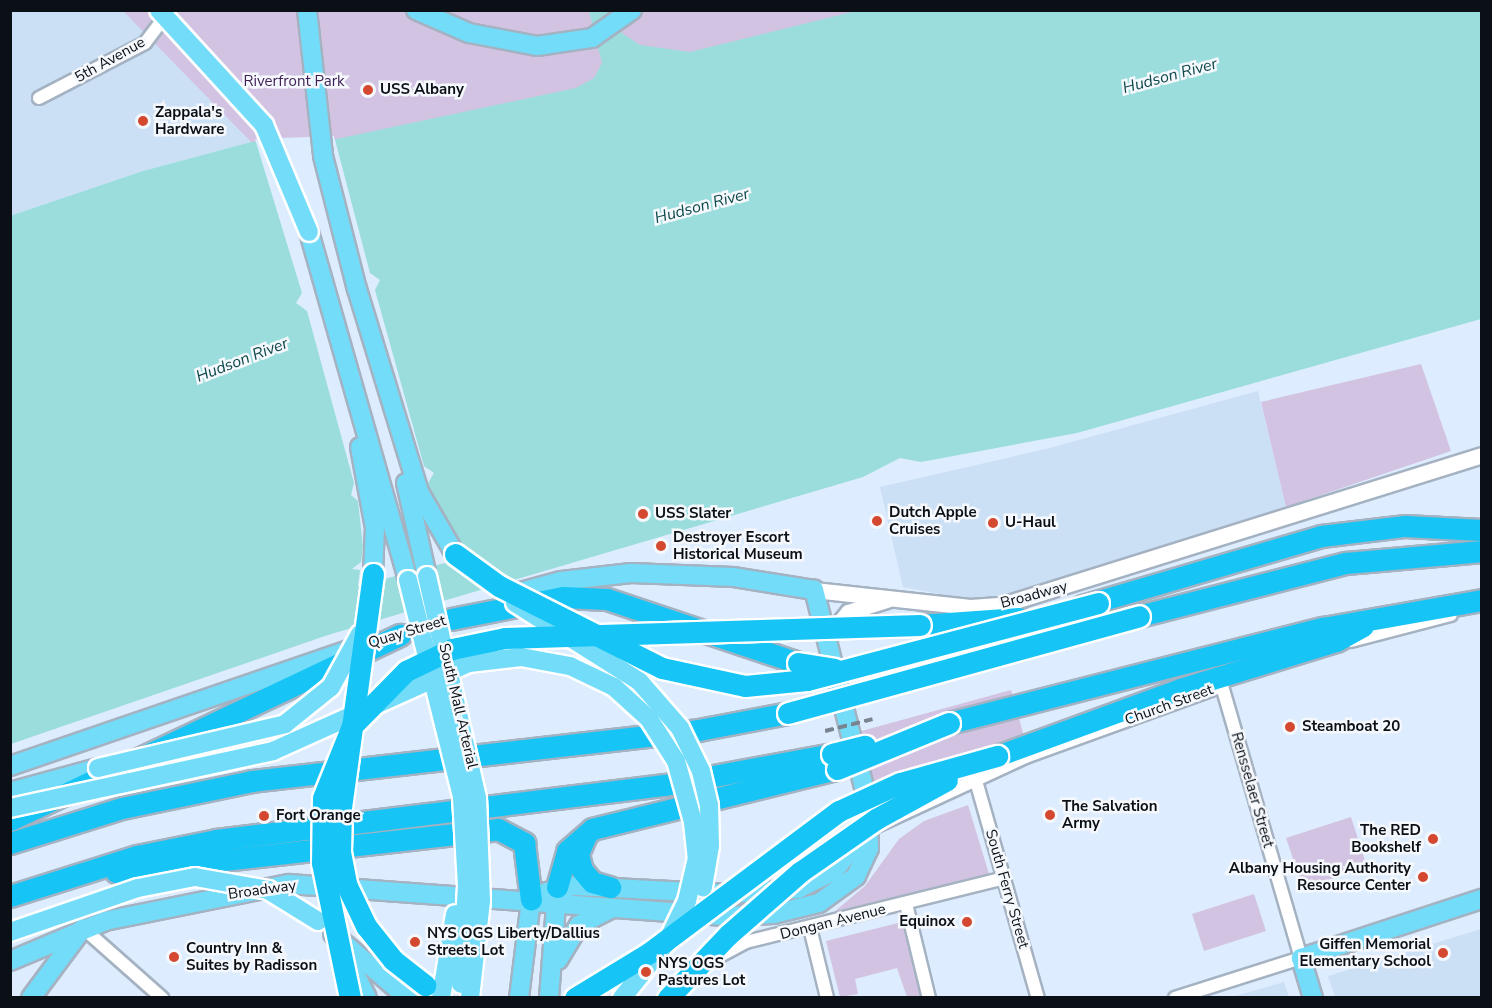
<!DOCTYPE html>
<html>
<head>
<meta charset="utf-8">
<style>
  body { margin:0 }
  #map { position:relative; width:1492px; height:1008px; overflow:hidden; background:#ddecfe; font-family:"Nunito Sans",sans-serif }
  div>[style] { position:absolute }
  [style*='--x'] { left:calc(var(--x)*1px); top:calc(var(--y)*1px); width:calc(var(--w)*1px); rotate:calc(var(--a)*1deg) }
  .built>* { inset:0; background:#cbdff5 }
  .green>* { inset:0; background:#d2c3e2 }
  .water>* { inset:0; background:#9bdddd }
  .pier>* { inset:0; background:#ddecfe }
  .roads { filter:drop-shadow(2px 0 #a4b2c2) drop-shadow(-2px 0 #a4b2c2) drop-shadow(0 2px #a4b2c2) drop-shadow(0 -2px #a4b2c2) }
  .minor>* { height:12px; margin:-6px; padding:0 6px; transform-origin:6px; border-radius:6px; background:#fff }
  .tertiary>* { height:15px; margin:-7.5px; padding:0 7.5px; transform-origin:7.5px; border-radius:7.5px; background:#fff }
  .primary>* { height:18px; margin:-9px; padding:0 9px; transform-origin:9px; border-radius:9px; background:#73dcf9 }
  .motorway>* { height:21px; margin:-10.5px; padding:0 10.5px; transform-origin:10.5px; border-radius:10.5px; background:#16c5f5 }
  .rail>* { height:4px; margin-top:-2px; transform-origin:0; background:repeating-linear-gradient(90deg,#798490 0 9px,transparent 0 13.5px) }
  .bridges { filter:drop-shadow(2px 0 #fff) drop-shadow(-2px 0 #fff) drop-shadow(0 2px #fff) drop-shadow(0 -2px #fff) }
  .primary-bridge>* { height:18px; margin:-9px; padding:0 9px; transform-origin:9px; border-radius:9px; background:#73dcf9 }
  .motorway-bridge>* { height:21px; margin:-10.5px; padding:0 10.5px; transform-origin:10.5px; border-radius:10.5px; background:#16c5f5 }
  .dots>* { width:16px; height:16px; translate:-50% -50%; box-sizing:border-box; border:3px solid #f5f8fc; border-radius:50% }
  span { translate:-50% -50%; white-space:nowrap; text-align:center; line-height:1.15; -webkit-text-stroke:5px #f5f8fc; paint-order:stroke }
  .street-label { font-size:15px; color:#0b1016 }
  .park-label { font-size:15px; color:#3e1f54 }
  .poi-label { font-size:15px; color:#0b1016; font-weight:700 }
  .left { translate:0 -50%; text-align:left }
  .right { translate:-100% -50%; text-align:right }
  .water-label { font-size:16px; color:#0e494a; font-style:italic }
  .frame { position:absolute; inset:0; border:12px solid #0b1016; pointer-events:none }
</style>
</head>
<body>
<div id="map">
  <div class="built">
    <div style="clip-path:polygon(10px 11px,123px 11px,251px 142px,143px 171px,11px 216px)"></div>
    <div style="clip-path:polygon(1258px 391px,1286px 507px,991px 604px,903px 587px,880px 487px,1046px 449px)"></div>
    <div style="clip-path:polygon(1481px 929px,1481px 997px,1335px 997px,1328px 976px)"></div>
    <div style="clip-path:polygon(1284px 982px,1289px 997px,1232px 997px)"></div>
  </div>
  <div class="green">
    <div style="clip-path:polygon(123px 11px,1022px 11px,255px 159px,251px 142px)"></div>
    <div style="clip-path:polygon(1421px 364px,1451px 451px,1286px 507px,1261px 402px)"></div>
    <div style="clip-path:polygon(1011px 690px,1027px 747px,880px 816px,858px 732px)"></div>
    <div style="clip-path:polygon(968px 805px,989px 874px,834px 912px,865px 886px,899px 839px,924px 821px)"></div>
    <div style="clip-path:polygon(1351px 817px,1367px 867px,1303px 888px,1286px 838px)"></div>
    <div style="clip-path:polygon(1254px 894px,1266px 931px,1204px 951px,1192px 914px)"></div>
    <div style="clip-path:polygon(902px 922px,921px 997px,907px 997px,897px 968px,855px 979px,858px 994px,840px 997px,826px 941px)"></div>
  </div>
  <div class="water">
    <div style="clip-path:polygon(860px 10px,1481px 11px,1481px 319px,1077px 433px,921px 462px,900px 458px,863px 477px,328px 635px,11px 744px,10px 216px,143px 171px,251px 142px,332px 140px,576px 88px,594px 78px,602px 63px,589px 11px,612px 11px,622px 33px,640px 45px,690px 52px)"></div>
  </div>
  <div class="pier">
    <div style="clip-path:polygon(334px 136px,370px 273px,380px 280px,375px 290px,424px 466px,434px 473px,428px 483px,434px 503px,471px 556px,358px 586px,360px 570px,352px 569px,361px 562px,363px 547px,358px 501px,351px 495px,354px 483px,307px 311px,296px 303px,302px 293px,255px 139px)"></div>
  </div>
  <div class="roads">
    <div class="minor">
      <div style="--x:39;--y:98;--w:119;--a:-27.4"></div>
      <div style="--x:145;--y:43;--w:39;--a:-53"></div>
      <div style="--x:1351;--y:641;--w:103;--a:-14.6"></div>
      <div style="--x:976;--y:781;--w:226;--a:74.1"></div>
      <div style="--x:872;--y:828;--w:172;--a:-24.8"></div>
      <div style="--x:1028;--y:756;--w:206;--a:-19.8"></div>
      <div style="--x:906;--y:904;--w:97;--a:76.3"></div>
      <div style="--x:83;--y:928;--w:106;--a:41.5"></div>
      <div style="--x:810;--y:928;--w:72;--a:76.3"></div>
      <div style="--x:716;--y:958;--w:34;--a:-28"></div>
      <div style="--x:746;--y:942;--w:266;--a:-13.9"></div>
      <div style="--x:1175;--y:998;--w:132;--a:-17.6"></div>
      <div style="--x:1301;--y:958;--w:283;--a:-106.2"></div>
    </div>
    <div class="tertiary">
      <div style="--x:814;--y:590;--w:157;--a:6.2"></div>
      <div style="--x:970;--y:607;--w:32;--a:-4"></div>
      <div style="--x:1002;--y:605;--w:503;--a:-17.35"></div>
      <div style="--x:831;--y:633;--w:27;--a:-51"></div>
      <div style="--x:848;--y:612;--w:41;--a:-17.1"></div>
    </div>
    <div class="primary">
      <div style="--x:307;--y:10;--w:147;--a:83.7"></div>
      <div style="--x:323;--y:156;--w:137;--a:75.7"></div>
      <div style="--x:357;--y:289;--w:212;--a:73"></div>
      <div style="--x:419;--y:492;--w:72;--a:59.9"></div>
      <div style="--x:416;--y:10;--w:58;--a:23.5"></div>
      <div style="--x:469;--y:33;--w:69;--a:10.8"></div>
      <div style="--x:537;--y:46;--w:56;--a:-8.3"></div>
      <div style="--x:592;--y:38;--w:49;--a:-35"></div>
      <div style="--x:309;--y:232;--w:362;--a:74.1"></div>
      <div style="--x:360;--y:447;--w:82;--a:79.5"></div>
      <div style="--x:375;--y:528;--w:46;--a:92.5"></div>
      <div style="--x:406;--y:483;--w:95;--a:77.3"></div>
      <div style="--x:10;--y:766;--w:368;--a:-18.9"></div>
      <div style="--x:10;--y:792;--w:91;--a:-15.3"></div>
      <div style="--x:546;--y:892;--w:30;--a:-12"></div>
      <div style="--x:575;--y:886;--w:154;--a:3"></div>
      <div style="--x:729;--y:894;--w:69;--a:-4.1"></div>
      <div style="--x:798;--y:889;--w:40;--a:-26.6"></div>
      <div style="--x:834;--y:871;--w:53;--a:-51.8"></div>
      <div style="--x:333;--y:934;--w:99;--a:40.5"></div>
      <div style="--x:344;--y:952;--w:51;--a:63.4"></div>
      <div style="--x:558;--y:960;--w:41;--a:-59"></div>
      <div style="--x:579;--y:925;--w:36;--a:-27"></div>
      <div style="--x:10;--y:961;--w:103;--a:-22.8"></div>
      <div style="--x:105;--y:921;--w:188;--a:-11.4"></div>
      <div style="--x:289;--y:884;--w:440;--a:4.2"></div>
      <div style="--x:728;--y:916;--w:46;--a:-2.5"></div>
      <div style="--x:774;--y:914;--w:46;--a:-13.7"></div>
      <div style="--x:819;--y:903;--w:46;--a:-36.1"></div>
      <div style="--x:856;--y:876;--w:31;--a:-65"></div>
      <div style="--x:869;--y:848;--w:49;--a:-92.3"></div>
      <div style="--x:867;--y:799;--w:216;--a:-104.2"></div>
      <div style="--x:814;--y:590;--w:81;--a:-170.8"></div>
      <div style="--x:734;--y:577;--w:103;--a:-177.8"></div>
      <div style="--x:631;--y:573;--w:70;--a:173.5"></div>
      <div style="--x:561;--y:581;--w:57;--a:164.7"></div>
      <div style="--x:31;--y:998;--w:87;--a:-53.4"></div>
      <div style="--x:519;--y:998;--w:99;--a:-83"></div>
      <div style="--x:549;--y:998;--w:106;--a:-85.7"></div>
      <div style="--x:1313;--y:998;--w:42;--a:-106.7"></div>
      <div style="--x:1301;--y:958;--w:190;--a:-18.1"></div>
    </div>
    <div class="motorway">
      <div style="--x:1082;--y:606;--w:249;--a:-16.3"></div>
      <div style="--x:1321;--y:536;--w:85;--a:-6.8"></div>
      <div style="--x:1405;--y:526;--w:77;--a:3"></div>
      <div style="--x:1139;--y:616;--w:214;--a:-14.4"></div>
      <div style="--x:1346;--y:563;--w:137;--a:-5"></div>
      <div style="--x:451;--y:619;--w:114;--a:-11.1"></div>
      <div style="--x:563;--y:597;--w:44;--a:2.6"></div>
      <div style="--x:607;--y:599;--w:201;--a:18.5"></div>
      <div style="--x:920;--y:625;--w:99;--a:-4"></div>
      <div style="--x:949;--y:723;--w:386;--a:-14.3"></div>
      <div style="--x:1323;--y:628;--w:161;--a:-10"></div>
      <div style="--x:997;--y:756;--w:195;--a:-20.1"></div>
      <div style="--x:1180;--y:689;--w:163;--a:-17.1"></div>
      <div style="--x:1336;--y:641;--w:31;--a:-29"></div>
      <div style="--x:10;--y:820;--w:432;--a:-25.4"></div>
      <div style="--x:586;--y:835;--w:21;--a:113"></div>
      <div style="--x:578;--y:854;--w:16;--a:76"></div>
      <div style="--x:582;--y:870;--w:16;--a:50"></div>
      <div style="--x:592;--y:882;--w:19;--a:16"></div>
      <div style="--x:10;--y:843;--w:117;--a:-17.4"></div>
      <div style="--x:122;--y:808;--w:133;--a:-11.7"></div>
      <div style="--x:252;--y:781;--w:449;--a:-6.5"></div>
      <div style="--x:698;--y:730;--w:92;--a:-10.7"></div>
      <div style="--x:116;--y:872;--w:384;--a:-6.4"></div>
      <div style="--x:498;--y:829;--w:30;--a:28"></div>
      <div style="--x:524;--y:843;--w:57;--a:83"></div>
      <div style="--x:557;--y:887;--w:37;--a:-74"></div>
      <div style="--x:567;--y:851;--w:33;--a:-41"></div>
      <div style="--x:592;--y:829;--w:252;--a:-13.8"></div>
      <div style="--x:10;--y:896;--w:133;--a:-17.5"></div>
      <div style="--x:137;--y:856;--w:81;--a:-11.4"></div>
      <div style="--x:216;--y:840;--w:452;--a:-7"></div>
      <div style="--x:665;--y:785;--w:170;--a:-10.5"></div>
    </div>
  </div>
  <div class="rail">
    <div style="--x:825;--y:731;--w:49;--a:-14"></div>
  </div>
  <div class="bridges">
    <div class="primary-bridge">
      <div style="--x:159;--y:10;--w:156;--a:47.6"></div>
      <div style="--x:264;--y:125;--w:116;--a:67.2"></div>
      <div style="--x:427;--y:576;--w:227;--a:77.3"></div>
      <div style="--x:477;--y:797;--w:104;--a:87.8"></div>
      <div style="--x:481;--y:901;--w:98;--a:96.5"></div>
      <div style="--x:408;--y:580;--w:224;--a:76"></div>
      <div style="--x:462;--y:797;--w:89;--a:86.8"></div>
      <div style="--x:467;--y:886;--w:98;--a:93.5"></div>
      <div style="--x:515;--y:603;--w:146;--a:32.2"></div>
      <div style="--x:639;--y:681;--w:62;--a:48.9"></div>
      <div style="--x:680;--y:728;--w:48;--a:64"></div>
      <div style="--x:701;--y:771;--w:35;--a:77"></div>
      <div style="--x:709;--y:805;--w:41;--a:88.6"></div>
      <div style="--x:710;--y:846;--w:42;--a:99.7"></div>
      <div style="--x:98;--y:768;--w:192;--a:-13.2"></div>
      <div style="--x:285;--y:724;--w:59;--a:-38.8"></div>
      <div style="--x:331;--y:687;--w:60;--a:-61.3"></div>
      <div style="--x:10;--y:808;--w:269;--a:-12.2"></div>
      <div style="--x:273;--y:751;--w:215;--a:-24.2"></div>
      <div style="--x:469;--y:663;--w:52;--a:-6.6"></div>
      <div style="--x:521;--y:657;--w:50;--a:10.4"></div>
      <div style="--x:570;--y:666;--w:49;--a:25.5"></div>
      <div style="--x:614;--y:687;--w:47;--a:42.4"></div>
      <div style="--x:649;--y:719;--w:50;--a:57.3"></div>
      <div style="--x:676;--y:761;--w:63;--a:74.4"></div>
      <div style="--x:693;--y:822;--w:36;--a:84"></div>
      <div style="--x:697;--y:858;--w:44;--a:103.1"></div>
      <div style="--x:687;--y:901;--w:46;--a:116"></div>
      <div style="--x:667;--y:942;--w:72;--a:128.8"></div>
      <div style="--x:10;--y:932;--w:135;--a:-19"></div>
      <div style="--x:138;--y:888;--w:58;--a:-10.9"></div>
      <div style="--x:195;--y:877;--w:74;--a:10.1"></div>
      <div style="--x:268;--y:890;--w:59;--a:31.8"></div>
      <div style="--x:441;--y:998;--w:85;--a:-80.5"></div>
    </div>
    <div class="motorway-bridge">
      <div style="--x:455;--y:554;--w:54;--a:36"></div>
      <div style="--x:499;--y:586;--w:182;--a:26.7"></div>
      <div style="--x:662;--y:668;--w:85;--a:12.2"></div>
      <div style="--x:745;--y:686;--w:62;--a:-5.5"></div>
      <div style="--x:807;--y:680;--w:301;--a:-14.8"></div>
      <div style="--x:373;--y:574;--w:236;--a:97.8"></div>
      <div style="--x:341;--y:808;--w:44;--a:91.3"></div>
      <div style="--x:340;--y:852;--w:33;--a:79"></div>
      <div style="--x:346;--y:884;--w:47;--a:64.5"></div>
      <div style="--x:366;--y:926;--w:43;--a:51.5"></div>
      <div style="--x:393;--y:960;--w:41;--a:38"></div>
      <div style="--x:798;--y:663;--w:37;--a:9"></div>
      <div style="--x:788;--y:713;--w:364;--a:-15.4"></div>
      <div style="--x:832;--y:754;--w:34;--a:-14"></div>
      <div style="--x:837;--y:769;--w:121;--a:-22.3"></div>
      <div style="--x:350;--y:998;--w:138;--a:-101.7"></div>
      <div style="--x:322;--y:863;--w:65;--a:-89.1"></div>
      <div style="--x:323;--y:798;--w:78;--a:-68.1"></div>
      <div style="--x:352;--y:726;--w:77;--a:-45.5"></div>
      <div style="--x:406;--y:671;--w:51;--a:-25.6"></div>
      <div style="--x:452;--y:649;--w:54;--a:-11.7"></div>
      <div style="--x:505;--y:638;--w:415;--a:-1.8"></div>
      <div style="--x:575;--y:998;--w:87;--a:-31.3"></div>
      <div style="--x:649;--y:953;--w:237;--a:-36.8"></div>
      <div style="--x:839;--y:811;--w:67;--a:-24.7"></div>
      <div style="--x:900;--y:783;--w:101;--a:-15.6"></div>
      <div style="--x:668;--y:998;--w:87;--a:-46.4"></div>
      <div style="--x:728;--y:935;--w:96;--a:-41.2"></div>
      <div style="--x:800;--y:872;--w:93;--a:-34.9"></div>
      <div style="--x:876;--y:819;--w:81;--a:-28.8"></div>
    </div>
  </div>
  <div class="dots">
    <div style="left:368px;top:90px;background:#d4482f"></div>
    <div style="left:143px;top:121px;background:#d4482f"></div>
    <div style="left:643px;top:514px;background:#d4482f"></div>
    <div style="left:877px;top:521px;background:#d4482f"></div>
    <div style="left:993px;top:523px;background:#d4482f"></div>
    <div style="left:661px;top:546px;background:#d4482f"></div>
    <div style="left:1290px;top:727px;background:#d4482f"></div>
    <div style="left:1050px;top:815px;background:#d4482f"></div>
    <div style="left:264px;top:816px;background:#d4482f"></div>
    <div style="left:1433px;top:839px;background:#d4482f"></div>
    <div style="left:1423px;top:877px;background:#d4482f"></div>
    <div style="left:967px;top:922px;background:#d4482f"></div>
    <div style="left:415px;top:942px;background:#d4482f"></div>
    <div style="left:1443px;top:953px;background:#d4482f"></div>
    <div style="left:174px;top:957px;background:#d4482f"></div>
    <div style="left:646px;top:972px;background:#d4482f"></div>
  </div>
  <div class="street-label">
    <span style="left:110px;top:60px;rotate:-29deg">5th Avenue</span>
    <span style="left:1034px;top:595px;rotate:-15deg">Broadway</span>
    <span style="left:407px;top:632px;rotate:-17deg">Quay Street</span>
    <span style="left:1169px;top:705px;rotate:-20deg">Church Street</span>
    <span style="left:458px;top:706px;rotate:77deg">South Mall Arterial</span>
    <span style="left:1252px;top:790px;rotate:74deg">Rensselaer Street</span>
    <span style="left:1007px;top:889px;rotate:74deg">South Ferry Street</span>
    <span style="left:262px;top:890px;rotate:-8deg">Broadway</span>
    <span style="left:833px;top:922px;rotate:-14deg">Dongan Avenue</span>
  </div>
  <div class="park-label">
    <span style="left:294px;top:82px">Riverfront Park</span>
  </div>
  <div class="poi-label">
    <span class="left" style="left:380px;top:90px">USS Albany</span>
    <span class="left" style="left:155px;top:121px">Zappala's<br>Hardware</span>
    <span class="left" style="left:889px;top:521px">Dutch Apple<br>Cruises</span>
    <span class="left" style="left:655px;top:514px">USS Slater</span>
    <span class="left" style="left:1005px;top:523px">U-Haul</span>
    <span class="left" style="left:673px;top:546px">Destroyer Escort<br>Historical Museum</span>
    <span class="left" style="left:1302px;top:727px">Steamboat 20</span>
    <span class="left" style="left:1062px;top:815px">The Salvation<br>Army</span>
    <span class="left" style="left:276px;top:816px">Fort Orange</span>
    <span class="right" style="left:1421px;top:839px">The RED<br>Bookshelf</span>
    <span class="right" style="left:1411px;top:877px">Albany Housing Authority<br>Resource Center</span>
    <span class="right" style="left:955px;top:922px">Equinox</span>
    <span class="left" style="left:427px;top:942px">NYS OGS Liberty/Dallius<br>Streets Lot</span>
    <span class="right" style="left:1431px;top:953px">Giffen Memorial<br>Elementary School</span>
    <span class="left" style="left:186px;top:957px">Country Inn &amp;<br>Suites by Radisson</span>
    <span class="left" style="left:658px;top:972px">NYS OGS<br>Pastures Lot</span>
  </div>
  <div class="water-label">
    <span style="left:1170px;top:76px;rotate:-15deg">Hudson River</span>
    <span style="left:702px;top:206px;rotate:-15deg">Hudson River</span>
    <span style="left:242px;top:360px;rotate:-21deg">Hudson River</span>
  </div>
  <div class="frame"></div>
</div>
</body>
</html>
